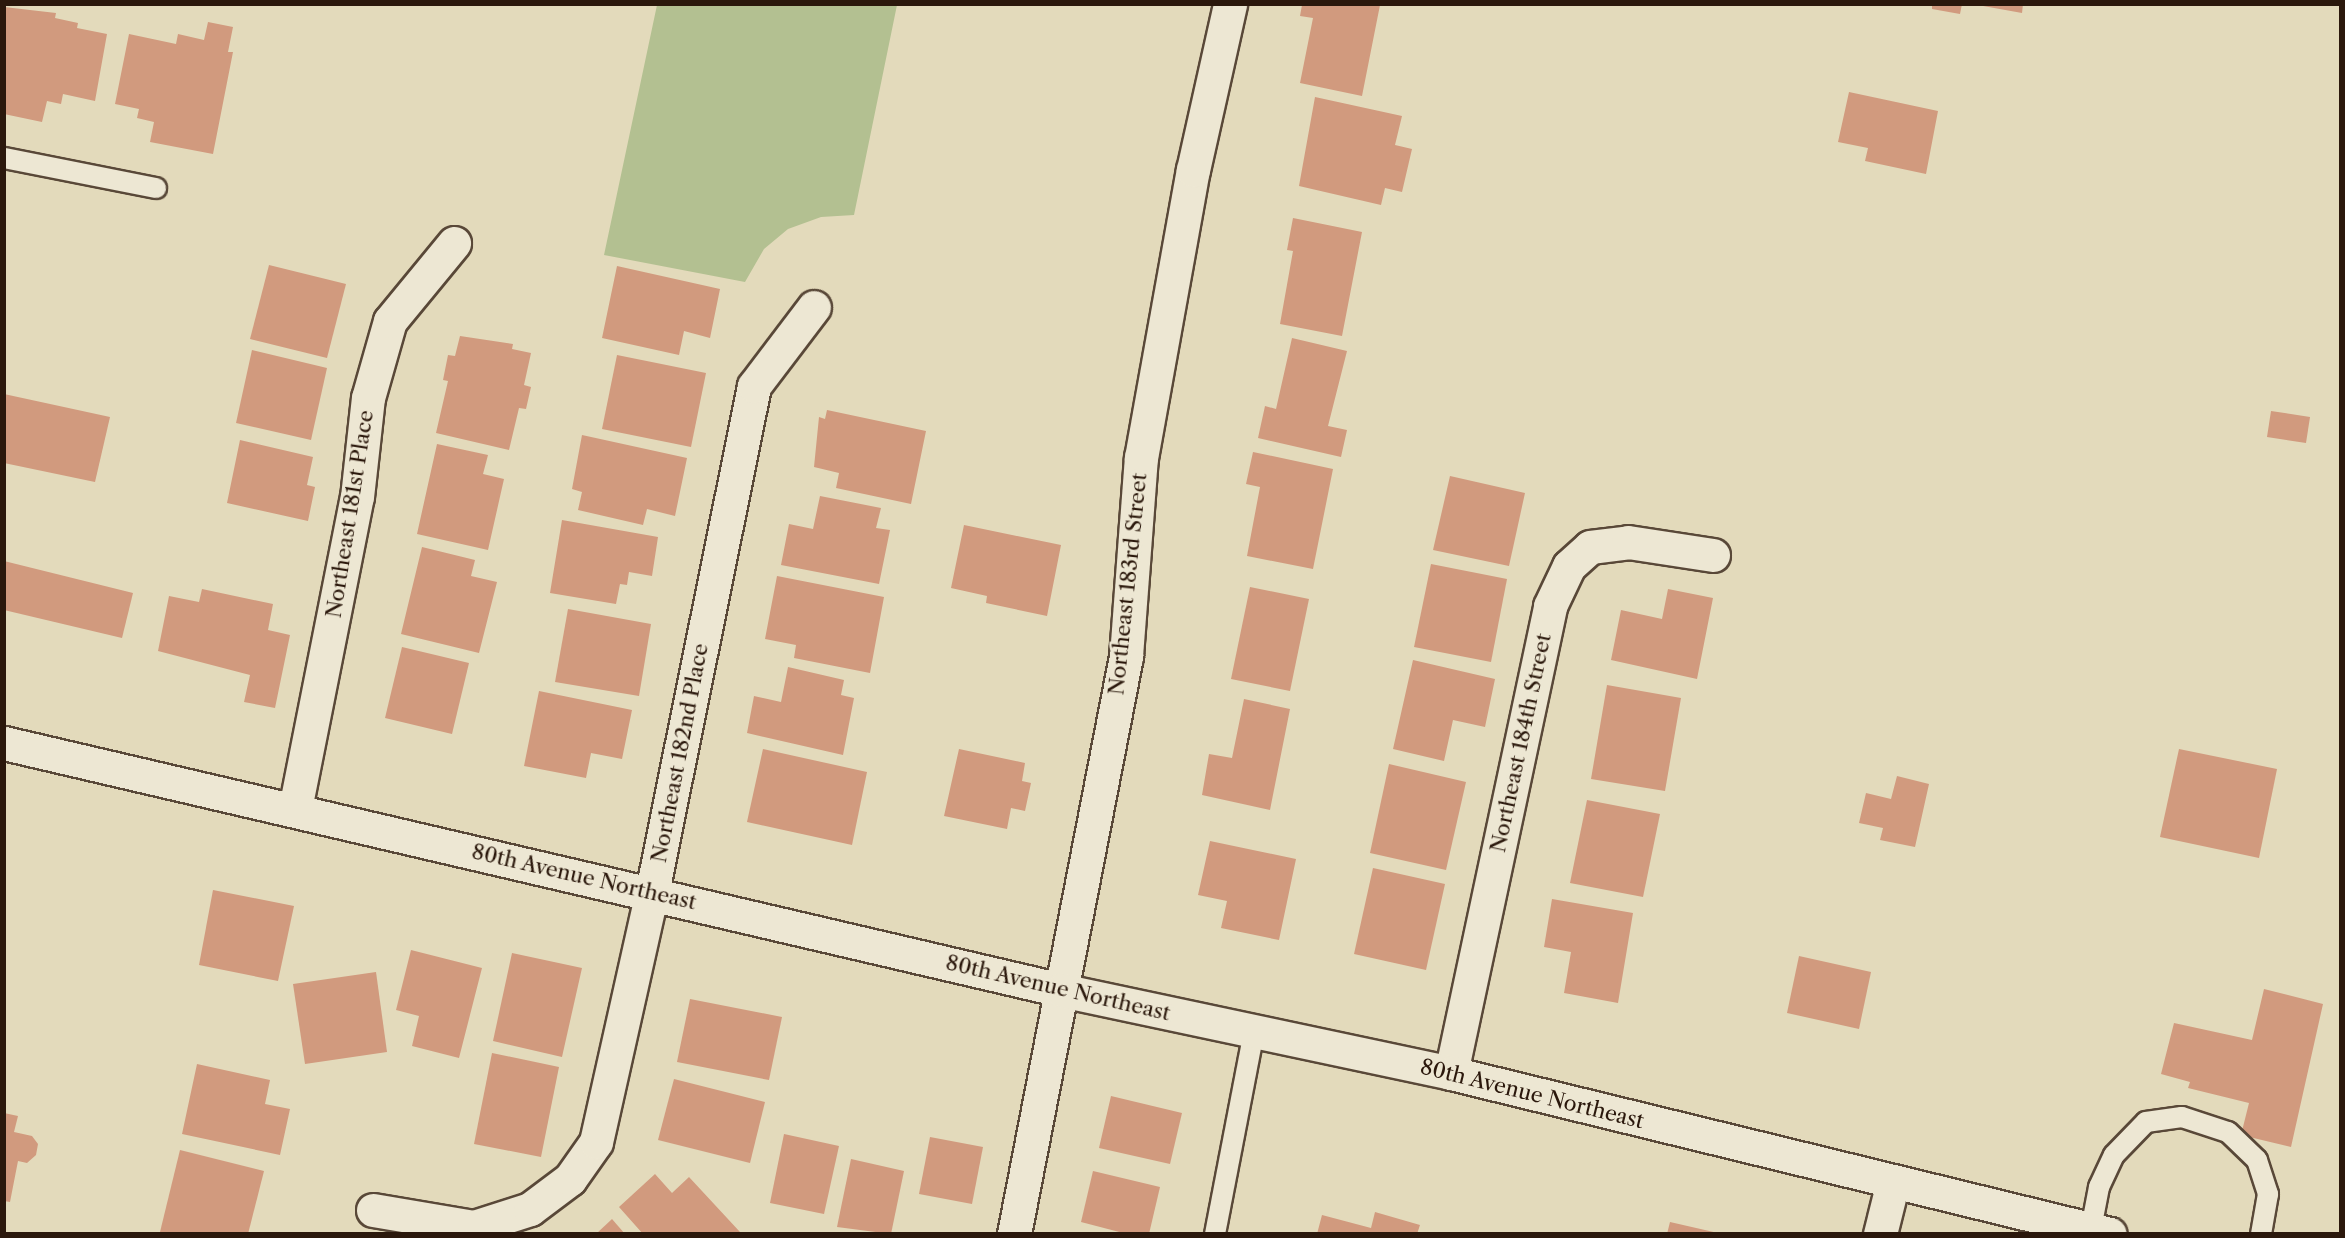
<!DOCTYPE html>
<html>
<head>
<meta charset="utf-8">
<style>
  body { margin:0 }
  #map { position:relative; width:2345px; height:1238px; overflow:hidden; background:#e3dabb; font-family:"Libre Caslon Text",serif }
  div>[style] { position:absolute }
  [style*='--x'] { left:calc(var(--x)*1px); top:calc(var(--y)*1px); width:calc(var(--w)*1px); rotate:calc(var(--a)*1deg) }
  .green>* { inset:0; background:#b3c091 }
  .building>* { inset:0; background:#d19a7e }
  .roads { filter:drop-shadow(2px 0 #594838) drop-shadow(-2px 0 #594838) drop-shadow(0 2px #594838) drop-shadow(0 -2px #594838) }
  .lane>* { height:20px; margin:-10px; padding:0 10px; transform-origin:10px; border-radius:10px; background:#ede7d3 }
  .street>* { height:33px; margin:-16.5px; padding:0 16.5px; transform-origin:16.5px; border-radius:16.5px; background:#ede7d3 }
  .secondary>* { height:33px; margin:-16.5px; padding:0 16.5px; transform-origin:16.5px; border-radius:16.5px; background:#ede7d3 }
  span { translate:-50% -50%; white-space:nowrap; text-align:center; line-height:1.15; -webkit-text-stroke:4.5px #ede7d3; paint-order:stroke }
  .street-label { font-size:21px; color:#2b180c }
  .frame { position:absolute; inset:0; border:6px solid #2b180c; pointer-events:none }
</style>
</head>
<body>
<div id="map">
  <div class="green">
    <div style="clip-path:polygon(657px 5px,897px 5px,854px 215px,821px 217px,788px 229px,764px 249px,745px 282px,604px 255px)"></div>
  </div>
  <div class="building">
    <div style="clip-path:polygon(1932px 4px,1962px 4px,1960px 14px,1932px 9px)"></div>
    <div style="clip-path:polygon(1972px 4px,2023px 4px,2022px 13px)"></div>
    <div style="clip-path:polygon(1302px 5px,1380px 5px,1362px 96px,1300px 83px,1313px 18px,1300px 16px)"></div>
    <div style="clip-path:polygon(4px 7px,56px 13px,55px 18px,78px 23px,77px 28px,107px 34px,95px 101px,63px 94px,61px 104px,47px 101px,42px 122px,4px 114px)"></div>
    <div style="clip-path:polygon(208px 22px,233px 27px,228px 52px,233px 52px,213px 154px,150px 142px,154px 122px,137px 118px,139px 109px,115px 104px,129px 34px,176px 44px,178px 34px,204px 40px)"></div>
    <div style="clip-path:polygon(1849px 92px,1938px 111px,1926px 174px,1865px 161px,1868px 148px,1838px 142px)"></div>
    <div style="clip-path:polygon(1315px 97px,1402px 116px,1395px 145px,1412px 149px,1402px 192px,1385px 188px,1381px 205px,1299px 186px)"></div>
    <div style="clip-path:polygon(1293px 218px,1362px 232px,1342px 336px,1280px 324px,1293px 251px,1287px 250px)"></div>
    <div style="clip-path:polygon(269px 265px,346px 284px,327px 358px,250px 339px)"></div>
    <div style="clip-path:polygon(617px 266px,720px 289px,710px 338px,684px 331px,679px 355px,602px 338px)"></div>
    <div style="clip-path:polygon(460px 336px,513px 344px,512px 349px,531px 353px,524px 385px,531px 387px,526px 409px,519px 408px,509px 450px,436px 433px,448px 381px,443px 380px,448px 355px,455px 356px)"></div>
    <div style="clip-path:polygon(1292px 338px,1347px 351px,1328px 426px,1347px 430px,1341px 457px,1258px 438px,1265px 406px,1276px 409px)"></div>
    <div style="clip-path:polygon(252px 350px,327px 368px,311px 440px,236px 423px)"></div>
    <div style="clip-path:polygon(617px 355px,706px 373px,691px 447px,602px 429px)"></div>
    <div style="clip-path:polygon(4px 394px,110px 417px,95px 482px,4px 463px)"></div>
    <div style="clip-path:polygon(827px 410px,926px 431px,911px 504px,836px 488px,839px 473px,814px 467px,819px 417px,825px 419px)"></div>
    <div style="clip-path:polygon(2271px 411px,2310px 417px,2306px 443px,2267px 437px)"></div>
    <div style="clip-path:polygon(582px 435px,687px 458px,675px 516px,647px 509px,643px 525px,578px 510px,582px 492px,572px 489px)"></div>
    <div style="clip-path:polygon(240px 440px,313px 457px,307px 485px,315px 487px,308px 521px,227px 503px)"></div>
    <div style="clip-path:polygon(437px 444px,488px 455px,483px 474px,504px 479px,488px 550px,417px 534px)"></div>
    <div style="clip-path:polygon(1253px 452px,1333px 469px,1313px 569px,1247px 556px,1260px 487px,1246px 484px)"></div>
    <div style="clip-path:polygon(1450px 476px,1525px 493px,1509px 566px,1433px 550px)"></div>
    <div style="clip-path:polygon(820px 496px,881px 508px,876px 528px,890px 530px,879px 584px,781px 565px,789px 524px,813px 529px)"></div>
    <div style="clip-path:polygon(562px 520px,658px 537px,652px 576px,629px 572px,627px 585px,620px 584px,616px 604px,550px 593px)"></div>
    <div style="clip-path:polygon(964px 525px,1061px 545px,1047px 616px,986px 603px,987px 596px,951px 588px)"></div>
    <div style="clip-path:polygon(422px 547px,475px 560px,471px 576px,497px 582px,479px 653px,401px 634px)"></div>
    <div style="clip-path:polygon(4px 561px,133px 593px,122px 638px,4px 610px)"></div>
    <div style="clip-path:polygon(1431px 564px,1507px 579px,1491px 662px,1414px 647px)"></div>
    <div style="clip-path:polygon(777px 576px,884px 597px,870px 673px,794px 658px,796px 645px,765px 639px)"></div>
    <div style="clip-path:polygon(1250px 587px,1309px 599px,1290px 691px,1231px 679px)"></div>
    <div style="clip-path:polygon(202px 589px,273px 604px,268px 630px,290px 635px,275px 708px,244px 702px,250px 675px,158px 651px,169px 596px,199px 602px)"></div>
    <div style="clip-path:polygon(1668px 589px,1713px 598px,1697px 679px,1611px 660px,1621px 610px,1662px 619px)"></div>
    <div style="clip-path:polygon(568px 609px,651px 624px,639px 696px,555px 682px)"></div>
    <div style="clip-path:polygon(402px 647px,469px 663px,452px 734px,385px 718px)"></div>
    <div style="clip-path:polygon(1413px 660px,1495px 679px,1485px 727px,1453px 720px,1444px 761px,1393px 749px)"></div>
    <div style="clip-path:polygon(788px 667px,844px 680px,841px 695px,854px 698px,843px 755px,747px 733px,754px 696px,781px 702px)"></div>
    <div style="clip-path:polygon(1607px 685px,1681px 698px,1665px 791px,1591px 779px)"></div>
    <div style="clip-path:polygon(539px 691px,632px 710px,622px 759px,591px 753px,586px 778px,524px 766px)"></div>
    <div style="clip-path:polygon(1244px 699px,1290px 709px,1270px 810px,1202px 795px,1209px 754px,1232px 758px)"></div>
    <div style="clip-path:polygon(763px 749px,867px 772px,852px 845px,747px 822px)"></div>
    <div style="clip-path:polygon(959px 749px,1025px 763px,1022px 781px,1031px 783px,1025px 811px,1011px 808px,1007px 829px,944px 816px)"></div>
    <div style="clip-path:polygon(2179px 749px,2277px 769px,2259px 858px,2160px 837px)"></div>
    <div style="clip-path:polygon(1389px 764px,1466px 782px,1446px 870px,1370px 853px)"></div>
    <div style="clip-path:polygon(1897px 776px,1929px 784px,1915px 847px,1880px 840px,1883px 828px,1859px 823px,1866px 793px,1891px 799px)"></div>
    <div style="clip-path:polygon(1587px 800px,1660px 814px,1643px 897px,1570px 883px)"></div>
    <div style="clip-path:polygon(1210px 841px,1296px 859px,1279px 940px,1221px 928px,1227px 901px,1198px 895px)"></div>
    <div style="clip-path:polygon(1373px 868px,1445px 884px,1426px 970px,1354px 954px)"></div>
    <div style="clip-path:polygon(213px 890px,294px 906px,278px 981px,199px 965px)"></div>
    <div style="clip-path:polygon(1552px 899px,1633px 913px,1618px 1003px,1564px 993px,1571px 952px,1544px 947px)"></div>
    <div style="clip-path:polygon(411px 950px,482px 968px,459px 1058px,412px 1046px,419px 1016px,396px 1010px)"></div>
    <div style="clip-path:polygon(512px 953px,582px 968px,562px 1057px,493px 1041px)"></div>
    <div style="clip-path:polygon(1799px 956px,1871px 972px,1859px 1029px,1787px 1013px)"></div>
    <div style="clip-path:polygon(376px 972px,387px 1052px,305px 1064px,293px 984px)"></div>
    <div style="clip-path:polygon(2264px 989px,2323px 1004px,2291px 1147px,2241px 1135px,2249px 1103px,2188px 1088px,2190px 1082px,2161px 1074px,2174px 1023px,2252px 1040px)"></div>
    <div style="clip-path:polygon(690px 999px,782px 1017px,769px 1080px,677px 1062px)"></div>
    <div style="clip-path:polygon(492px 1053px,559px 1067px,541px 1157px,474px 1144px)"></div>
    <div style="clip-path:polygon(197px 1064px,270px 1080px,265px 1104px,290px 1109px,280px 1155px,182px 1134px)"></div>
    <div style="clip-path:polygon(674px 1079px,765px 1102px,750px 1163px,658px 1140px)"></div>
    <div style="clip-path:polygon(1111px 1096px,1182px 1113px,1170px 1164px,1099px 1148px)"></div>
    <div style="clip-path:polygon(4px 1113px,18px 1116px,14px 1132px,32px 1136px,38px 1144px,36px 1155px,27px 1163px,18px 1161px,10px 1202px,4px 1201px)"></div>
    <div style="clip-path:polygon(784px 1134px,839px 1146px,824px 1214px,770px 1203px)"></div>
    <div style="clip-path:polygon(930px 1137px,983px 1147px,972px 1204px,919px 1194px)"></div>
    <div style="clip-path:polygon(180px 1150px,264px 1171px,248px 1234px,160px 1232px)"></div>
    <div style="clip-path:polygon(851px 1159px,904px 1171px,891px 1234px,837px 1227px)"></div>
    <div style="clip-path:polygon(1093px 1171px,1160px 1187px,1149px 1234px,1127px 1234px,1081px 1222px)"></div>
    <div style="clip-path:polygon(655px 1174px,672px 1193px,689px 1177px,740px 1232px,643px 1234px,619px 1207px)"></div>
    <div style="clip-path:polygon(1375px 1212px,1420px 1225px,1417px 1234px,1317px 1234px,1322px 1215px,1371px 1228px)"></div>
    <div style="clip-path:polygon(612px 1219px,625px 1234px,596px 1234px)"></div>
    <div style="clip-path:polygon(1670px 1222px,1718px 1233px,1718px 1234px,1667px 1234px)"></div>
  </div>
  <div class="roads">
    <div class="lane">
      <div style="--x:4;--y:158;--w:155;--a:11.2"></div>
      <div style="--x:2091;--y:1229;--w:43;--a:-79.2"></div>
      <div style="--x:2099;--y:1187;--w:35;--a:-65"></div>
      <div style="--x:2114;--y:1155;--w:46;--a:-45.9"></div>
      <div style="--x:2146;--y:1122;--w:36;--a:-8"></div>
      <div style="--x:2182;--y:1117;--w:48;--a:18.1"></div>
      <div style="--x:2228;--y:1132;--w:40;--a:44"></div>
      <div style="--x:2257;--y:1160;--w:36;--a:72"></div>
      <div style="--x:2268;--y:1194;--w:41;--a:99.9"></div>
      <div style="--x:1215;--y:1234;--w:207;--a:-79.1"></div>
    </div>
    <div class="street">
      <div style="--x:295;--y:809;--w:318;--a:-78.8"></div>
      <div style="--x:357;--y:497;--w:100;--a:-83.7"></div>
      <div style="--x:368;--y:398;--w:80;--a:-74.1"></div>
      <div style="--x:390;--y:321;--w:101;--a:-50.6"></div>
      <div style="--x:1451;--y:1073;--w:477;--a:-78"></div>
      <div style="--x:1550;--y:606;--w:44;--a:-64.6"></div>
      <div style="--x:1569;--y:566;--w:28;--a:-42"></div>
      <div style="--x:1590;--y:547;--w:38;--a:-7"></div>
      <div style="--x:1628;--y:542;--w:86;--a:8.7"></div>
      <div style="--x:373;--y:1210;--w:102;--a:9.6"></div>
      <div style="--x:474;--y:1227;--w:59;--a:-17.8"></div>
      <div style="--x:530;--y:1209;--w:50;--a:-36.9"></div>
      <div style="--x:570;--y:1179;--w:45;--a:-54.9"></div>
      <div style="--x:596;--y:1142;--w:256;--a:-77.4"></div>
      <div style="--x:652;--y:892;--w:516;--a:-78.6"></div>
      <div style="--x:754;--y:386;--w:99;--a:-52.8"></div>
      <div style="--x:1014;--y:1234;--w:589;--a:-79.03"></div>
      <div style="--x:1126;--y:656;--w:199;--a:-85.7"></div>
      <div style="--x:1141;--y:458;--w:293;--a:-79.8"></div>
      <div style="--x:1193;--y:170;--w:170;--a:-77.4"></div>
      <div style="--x:1880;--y:1234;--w:54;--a:-76"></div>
    </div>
    <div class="secondary">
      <div style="--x:4;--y:743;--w:1085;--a:13.15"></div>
      <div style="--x:1061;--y:990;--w:399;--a:12"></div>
      <div style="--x:1451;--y:1073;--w:678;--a:13.73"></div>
    </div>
  </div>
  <div class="street-label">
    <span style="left:350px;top:514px;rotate:-81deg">Northeast 181st Place</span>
    <span style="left:1128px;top:584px;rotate:-84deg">Northeast 183rd Street</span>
    <span style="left:1521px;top:743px;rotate:-78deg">Northeast 184th Street</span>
    <span style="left:680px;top:753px;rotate:-79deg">Northeast 182nd Place</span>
    <span style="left:584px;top:877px;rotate:13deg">80th Avenue Northeast</span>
    <span style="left:1058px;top:988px;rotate:13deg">80th Avenue Northeast</span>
    <span style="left:1532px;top:1094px;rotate:14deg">80th Avenue Northeast</span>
  </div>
  <div class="frame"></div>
</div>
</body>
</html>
